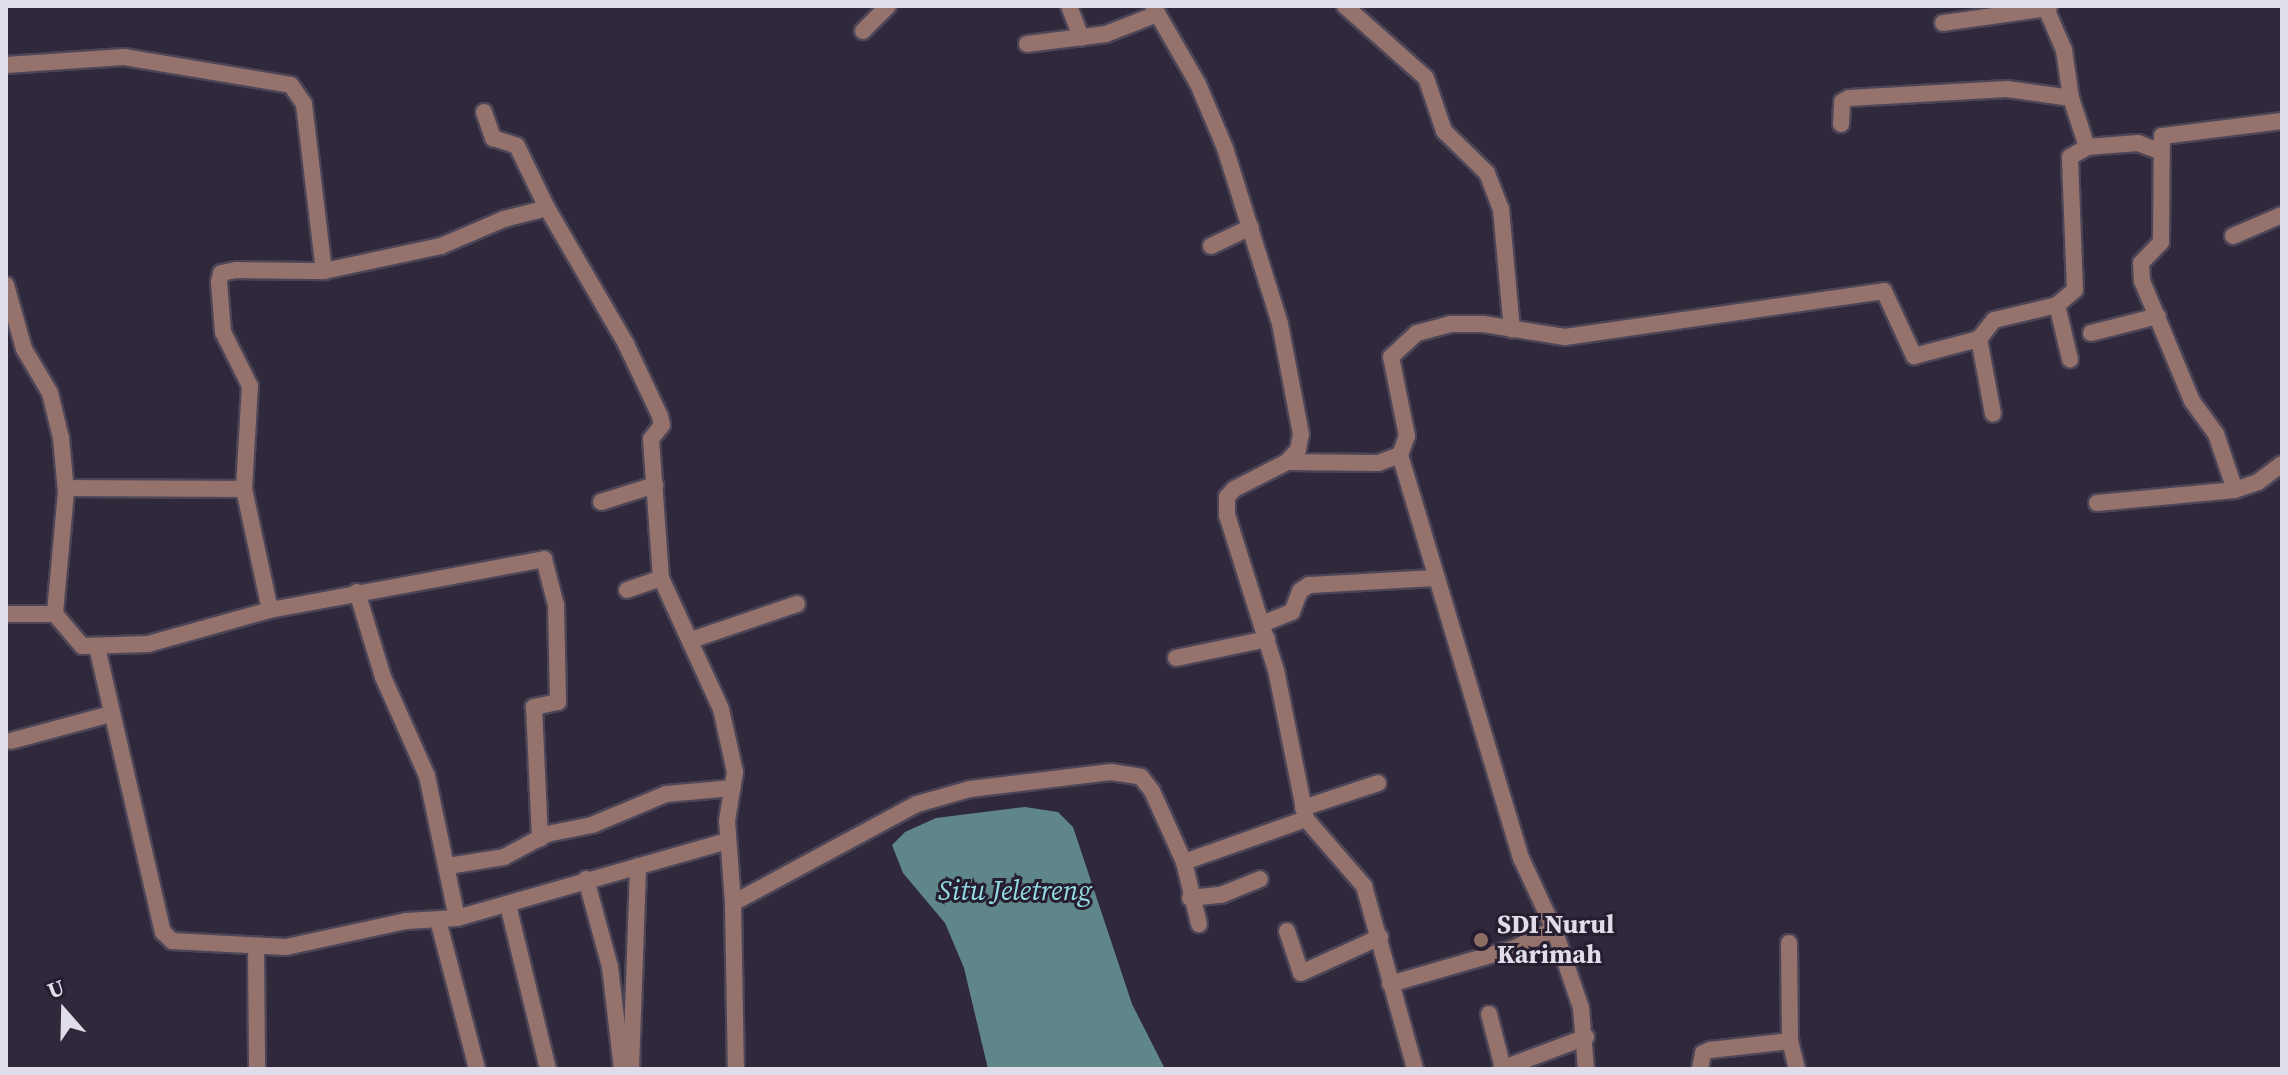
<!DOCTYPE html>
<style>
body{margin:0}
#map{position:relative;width:2288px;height:1075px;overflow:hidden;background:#30283b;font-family:"Source Serif 4",serif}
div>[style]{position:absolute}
.water>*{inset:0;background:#5f8689}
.roads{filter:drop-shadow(2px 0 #4c4557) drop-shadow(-2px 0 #4c4557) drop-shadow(0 2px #4c4557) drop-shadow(0 -2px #4c4557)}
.minor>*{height:16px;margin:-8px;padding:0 8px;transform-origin:8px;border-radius:8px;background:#95726c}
.dots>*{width:22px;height:22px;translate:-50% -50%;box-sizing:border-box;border:4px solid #261e30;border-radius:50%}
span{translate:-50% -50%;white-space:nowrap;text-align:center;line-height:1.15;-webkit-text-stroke:6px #261e30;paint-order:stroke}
.poi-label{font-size:26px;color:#e1dce9;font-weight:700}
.left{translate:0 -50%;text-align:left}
.water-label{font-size:28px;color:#92dbe1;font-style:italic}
.frame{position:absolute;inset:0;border:8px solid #e1dce9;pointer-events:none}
.north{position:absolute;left:24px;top:971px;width:80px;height:80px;-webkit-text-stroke:6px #261e30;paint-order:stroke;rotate:340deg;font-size:22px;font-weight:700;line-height:32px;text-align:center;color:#e1dce9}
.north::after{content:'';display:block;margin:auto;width:28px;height:36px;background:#e1dce9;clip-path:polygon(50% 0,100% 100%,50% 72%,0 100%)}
</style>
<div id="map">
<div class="water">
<div style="clip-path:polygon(1025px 807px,1058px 812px,1073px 827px,1132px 1004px,1165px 1069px,988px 1069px,964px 968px,945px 923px,903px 873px,892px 845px,905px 832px,936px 818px)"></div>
</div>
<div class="roads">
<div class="minor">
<div style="left:1069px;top:6px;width:34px;rotate:69deg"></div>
<div style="left:1153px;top:6px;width:90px;rotate:60deg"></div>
<div style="left:1198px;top:84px;width:69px;rotate:67.1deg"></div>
<div style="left:1225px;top:148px;width:184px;rotate:72.6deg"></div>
<div style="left:1280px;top:324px;width:112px;rotate:79.2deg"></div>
<div style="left:1301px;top:434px;width:16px;rotate:101deg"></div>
<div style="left:1298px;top:450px;width:16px;rotate:133deg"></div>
<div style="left:1287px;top:462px;width:59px;rotate:153deg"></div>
<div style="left:1234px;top:489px;width:11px;rotate:131deg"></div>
<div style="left:1227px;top:497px;width:18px;rotate:90deg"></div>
<div style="left:1227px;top:515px;width:163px;rotate:72.5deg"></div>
<div style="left:1276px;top:670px;width:152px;rotate:78.6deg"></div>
<div style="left:1306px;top:819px;width:89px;rotate:49.1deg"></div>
<div style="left:1364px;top:886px;width:190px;rotate:74.4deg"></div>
<div style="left:1345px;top:6px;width:108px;rotate:41.6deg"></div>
<div style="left:1426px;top:78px;width:56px;rotate:71.2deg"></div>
<div style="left:1444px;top:131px;width:60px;rotate:44.3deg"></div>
<div style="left:1487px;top:173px;width:39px;rotate:69deg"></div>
<div style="left:1501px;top:209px;width:121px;rotate:84.8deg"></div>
<div style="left:1943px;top:23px;width:107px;rotate:-8.1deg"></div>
<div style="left:863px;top:31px;width:35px;rotate:-45deg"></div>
<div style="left:1027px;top:44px;width:80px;rotate:-7.2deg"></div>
<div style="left:1106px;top:34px;width:55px;rotate:-21.4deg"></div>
<div style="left:6px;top:65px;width:118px;rotate:-3.9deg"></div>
<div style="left:124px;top:57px;width:169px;rotate:9.5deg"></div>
<div style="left:291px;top:85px;width:23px;rotate:56deg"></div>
<div style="left:304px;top:104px;width:168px;rotate:83.2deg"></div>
<div style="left:324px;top:271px;width:120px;rotate:-12.1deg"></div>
<div style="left:441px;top:246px;width:69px;rotate:-23.2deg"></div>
<div style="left:504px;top:219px;width:44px;rotate:-14.3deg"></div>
<div style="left:547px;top:208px;width:157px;rotate:59.8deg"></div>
<div style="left:626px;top:344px;width:80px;rotate:64.7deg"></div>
<div style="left:660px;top:416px;width:9px;rotate:77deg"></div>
<div style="left:662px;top:425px;width:18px;rotate:128deg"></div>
<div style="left:651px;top:439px;width:139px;rotate:85.9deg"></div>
<div style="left:2071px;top:98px;width:52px;rotate:71.9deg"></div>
<div style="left:484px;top:112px;width:28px;rotate:71deg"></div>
<div style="left:493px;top:138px;width:25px;rotate:18deg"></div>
<div style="left:517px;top:146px;width:69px;rotate:64.2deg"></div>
<div style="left:1841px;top:124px;width:22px;rotate:-87deg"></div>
<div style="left:1842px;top:102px;width:8px;rotate:-30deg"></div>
<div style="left:1849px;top:98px;width:158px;rotate:-3.3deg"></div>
<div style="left:2007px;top:89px;width:65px;rotate:8deg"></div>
<div style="left:2071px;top:98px;width:49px;rotate:-98.3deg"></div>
<div style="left:2064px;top:50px;width:48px;rotate:-113.4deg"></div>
<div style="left:2233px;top:236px;width:53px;rotate:-23.2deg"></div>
<div style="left:1211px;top:246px;width:44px;rotate:-25.4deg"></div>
<div style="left:6px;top:285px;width:66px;rotate:74.3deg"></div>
<div style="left:24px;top:349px;width:51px;rotate:59.4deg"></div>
<div style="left:50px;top:393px;width:46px;rotate:76.3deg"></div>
<div style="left:61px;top:438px;width:54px;rotate:84.7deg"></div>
<div style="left:66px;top:492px;width:122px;rotate:95.2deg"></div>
<div style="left:2057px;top:305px;width:56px;rotate:76.5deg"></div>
<div style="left:2091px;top:333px;width:69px;rotate:-14.2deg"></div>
<div style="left:1979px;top:339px;width:24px;rotate:-52deg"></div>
<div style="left:1994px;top:320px;width:65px;rotate:-13.4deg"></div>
<div style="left:2057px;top:305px;width:23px;rotate:-40deg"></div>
<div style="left:2075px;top:290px;width:133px;rotate:-92.2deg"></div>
<div style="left:2070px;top:157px;width:20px;rotate:-30deg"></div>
<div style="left:2087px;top:147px;width:51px;rotate:-4.5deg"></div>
<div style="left:2138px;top:143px;width:22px;rotate:21deg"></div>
<div style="left:1400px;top:455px;width:421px;rotate:73.3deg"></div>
<div style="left:1521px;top:858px;width:78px;rotate:65.1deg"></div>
<div style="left:1554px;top:929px;width:83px;rotate:71.1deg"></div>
<div style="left:1581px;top:1008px;width:61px;rotate:85.3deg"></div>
<div style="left:1287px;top:462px;width:91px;rotate:0.6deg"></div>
<div style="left:1378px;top:463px;width:23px;rotate:-20deg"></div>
<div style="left:1400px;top:455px;width:20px;rotate:-70deg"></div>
<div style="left:1407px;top:436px;width:81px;rotate:-101.4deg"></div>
<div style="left:1391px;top:357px;width:35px;rotate:-43deg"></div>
<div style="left:1417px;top:333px;width:34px;rotate:-15deg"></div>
<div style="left:1450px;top:324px;width:33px"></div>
<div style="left:1483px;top:324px;width:83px;rotate:9deg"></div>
<div style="left:1565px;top:337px;width:322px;rotate:-8.2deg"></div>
<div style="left:1884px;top:291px;width:72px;rotate:65.2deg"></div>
<div style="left:1914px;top:356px;width:67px;rotate:-14.7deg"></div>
<div style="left:1979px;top:339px;width:76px;rotate:79.4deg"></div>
<div style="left:66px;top:488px;width:178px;rotate:0.3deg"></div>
<div style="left:2235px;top:490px;width:24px;rotate:-19deg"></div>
<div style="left:2258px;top:482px;width:30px;rotate:-37deg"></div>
<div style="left:601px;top:502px;width:57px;rotate:-17.5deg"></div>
<div style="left:2097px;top:503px;width:139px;rotate:-5.4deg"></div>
<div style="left:2235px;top:490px;width:59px;rotate:-108.7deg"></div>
<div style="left:2216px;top:434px;width:41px;rotate:-126deg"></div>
<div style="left:2192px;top:401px;width:130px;rotate:-112.6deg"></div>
<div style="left:2142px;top:281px;width:18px;rotate:-93deg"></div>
<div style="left:2141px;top:263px;width:29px;rotate:-46deg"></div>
<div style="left:2161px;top:242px;width:106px;rotate:-89.5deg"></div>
<div style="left:2162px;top:136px;width:121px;rotate:-7.1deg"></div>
<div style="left:627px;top:590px;width:36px;rotate:-19deg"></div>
<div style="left:661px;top:578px;width:144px;rotate:65.4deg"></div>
<div style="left:721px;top:709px;width:65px;rotate:77.5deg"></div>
<div style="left:735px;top:772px;width:50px;rotate:99.3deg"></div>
<div style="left:727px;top:821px;width:82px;rotate:85.8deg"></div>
<div style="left:733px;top:903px;width:209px;rotate:-28.3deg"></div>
<div style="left:917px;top:804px;width:55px;rotate:-15.8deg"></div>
<div style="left:970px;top:789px;width:142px;rotate:-6.9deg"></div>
<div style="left:1111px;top:772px;width:30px;rotate:9deg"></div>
<div style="left:1141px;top:777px;width:18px;rotate:52deg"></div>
<div style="left:1152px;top:791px;width:78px;rotate:65.7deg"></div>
<div style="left:1184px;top:862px;width:64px;rotate:76.4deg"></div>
<div style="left:357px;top:592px;width:89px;rotate:73deg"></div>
<div style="left:383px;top:677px;width:108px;rotate:66deg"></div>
<div style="left:427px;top:776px;width:145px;rotate:78.1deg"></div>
<div style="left:270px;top:610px;width:124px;rotate:-102.1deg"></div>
<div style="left:244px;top:489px;width:103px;rotate:-86.7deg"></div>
<div style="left:250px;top:386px;width:60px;rotate:-116.6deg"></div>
<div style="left:223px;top:332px;width:50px;rotate:-94.6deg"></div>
<div style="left:219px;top:282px;width:9px;rotate:-77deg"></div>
<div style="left:221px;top:273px;width:16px;rotate:-11deg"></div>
<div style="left:237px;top:270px;width:87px;rotate:0.7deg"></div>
<div style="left:6px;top:614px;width:49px"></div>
<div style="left:55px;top:614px;width:42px;rotate:49.8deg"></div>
<div style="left:82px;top:646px;width:66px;rotate:-1.7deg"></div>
<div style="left:148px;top:644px;width:127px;rotate:-15.6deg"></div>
<div style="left:270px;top:610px;width:279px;rotate:-10.5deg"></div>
<div style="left:544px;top:559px;width:48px;rotate:75.4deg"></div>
<div style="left:556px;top:605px;width:97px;rotate:88.8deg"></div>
<div style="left:558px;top:702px;width:25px;rotate:168deg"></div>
<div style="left:534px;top:707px;width:132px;rotate:87.4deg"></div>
<div style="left:1262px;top:624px;width:32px;rotate:-22deg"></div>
<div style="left:1292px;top:612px;width:22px;rotate:-69deg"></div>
<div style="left:1300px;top:591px;width:11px;rotate:-34deg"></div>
<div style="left:1309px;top:585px;width:127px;rotate:-3.2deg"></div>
<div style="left:691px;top:640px;width:112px;rotate:-18.8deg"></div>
<div style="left:97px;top:647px;width:293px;rotate:77deg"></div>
<div style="left:163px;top:932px;width:13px;rotate:45deg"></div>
<div style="left:172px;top:941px;width:114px;rotate:3deg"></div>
<div style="left:286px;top:947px;width:123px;rotate:-12.2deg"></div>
<div style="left:406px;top:921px;width:51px;rotate:-3.4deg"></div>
<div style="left:457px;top:918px;width:282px;rotate:-15.9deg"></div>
<div style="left:1176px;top:658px;width:93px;rotate:-11.8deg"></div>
<div style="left:11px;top:741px;width:104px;rotate:-15.1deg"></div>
<div style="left:1303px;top:808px;width:79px;rotate:-18.4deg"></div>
<div style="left:1184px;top:862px;width:129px;rotate:-19.4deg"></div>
<div style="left:448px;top:866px;width:57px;rotate:-9.1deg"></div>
<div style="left:504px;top:857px;width:49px;rotate:-28.1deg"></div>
<div style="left:547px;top:834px;width:46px;rotate:-11.3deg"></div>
<div style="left:592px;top:825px;width:80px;rotate:-22.7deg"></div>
<div style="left:666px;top:794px;width:67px;rotate:-5.1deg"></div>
<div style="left:586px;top:879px;width:91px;rotate:74.7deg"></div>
<div style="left:610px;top:967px;width:103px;rotate:83.3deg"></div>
<div style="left:1190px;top:898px;width:31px;rotate:-6deg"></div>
<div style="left:1221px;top:895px;width:42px;rotate:-22.3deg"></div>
<div style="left:733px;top:903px;width:166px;rotate:89deg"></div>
<div style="left:508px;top:905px;width:169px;rotate:76.3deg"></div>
<div style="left:438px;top:920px;width:154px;rotate:75.3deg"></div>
<div style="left:1287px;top:931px;width:44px;rotate:71.6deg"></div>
<div style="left:1301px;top:973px;width:87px;rotate:-24.5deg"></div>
<div style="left:1789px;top:943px;width:98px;rotate:89.4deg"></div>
<div style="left:1790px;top:1041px;width:29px;rotate:76deg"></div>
<div style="left:256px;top:947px;width:122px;rotate:89.5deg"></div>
<div style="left:1390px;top:984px;width:130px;rotate:-16.1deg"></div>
<div style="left:1515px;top:948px;width:43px;rotate:-26deg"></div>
<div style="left:1489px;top:1014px;width:56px;rotate:75.5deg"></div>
<div style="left:631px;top:1069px;width:203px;rotate:-88deg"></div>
<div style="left:1501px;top:1069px;width:91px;rotate:-20.6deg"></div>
<div style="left:1700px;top:1069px;width:16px;rotate:-79deg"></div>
<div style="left:1703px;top:1053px;width:8px;rotate:-23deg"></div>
<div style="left:1710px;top:1050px;width:81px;rotate:-6.4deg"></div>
</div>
</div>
<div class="dots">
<div style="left:1481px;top:940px;background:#8d6e63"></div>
</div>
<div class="poi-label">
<span class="left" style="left:1497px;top:940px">SDI Nurul<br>Karimah</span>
</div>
<div class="water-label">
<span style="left:1015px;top:890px">Situ Jeletreng</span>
</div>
<div class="frame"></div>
<div class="north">U</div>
</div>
